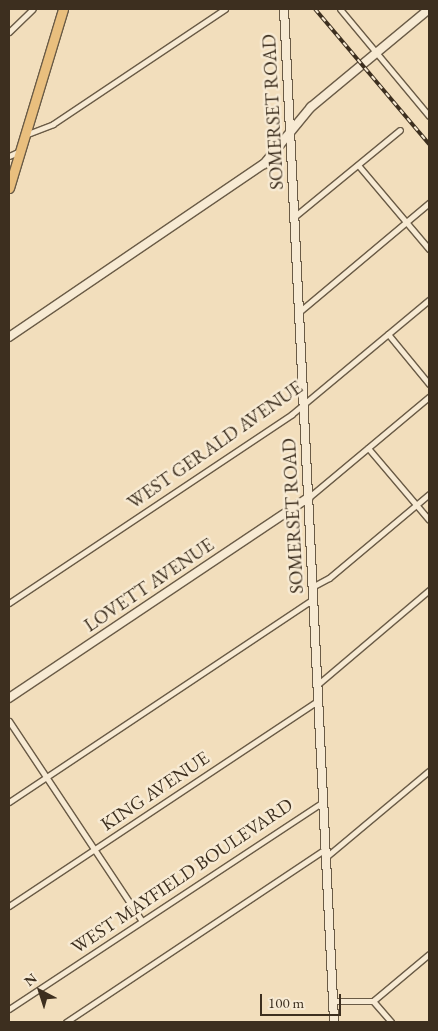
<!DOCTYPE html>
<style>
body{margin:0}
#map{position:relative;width:438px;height:1031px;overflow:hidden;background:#f2debc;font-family:"EB Garamond",serif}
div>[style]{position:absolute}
.roads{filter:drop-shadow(1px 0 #6a5b46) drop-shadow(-1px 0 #6a5b46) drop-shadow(0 1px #6a5b46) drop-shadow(0 -1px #6a5b46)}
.street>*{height:5px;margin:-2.5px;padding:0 2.5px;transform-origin:2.5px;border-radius:2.5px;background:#f7ead3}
.secondary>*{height:8px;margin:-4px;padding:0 4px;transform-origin:4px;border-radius:4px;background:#f7ead3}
.primary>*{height:9px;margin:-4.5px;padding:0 4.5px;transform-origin:4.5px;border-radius:4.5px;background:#e9bf7e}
.rail>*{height:4px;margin-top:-2px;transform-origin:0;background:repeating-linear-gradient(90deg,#f7ead3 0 5.5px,#3d2f1f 0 11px);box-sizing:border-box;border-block:1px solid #3d2f1f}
span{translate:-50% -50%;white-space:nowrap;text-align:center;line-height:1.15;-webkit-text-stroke:5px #f7ead3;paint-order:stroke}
.street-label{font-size:19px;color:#3d2f1f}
.frame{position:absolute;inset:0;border:10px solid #3d2f1f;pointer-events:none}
.north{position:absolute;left:15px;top:966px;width:50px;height:50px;-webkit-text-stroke:4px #f7ead3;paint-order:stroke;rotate:320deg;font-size:14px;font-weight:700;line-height:20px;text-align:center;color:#3d2f1f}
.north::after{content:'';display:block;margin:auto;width:18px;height:22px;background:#3d2f1f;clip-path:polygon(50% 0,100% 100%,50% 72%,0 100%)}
.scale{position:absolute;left:260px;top:994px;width:81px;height:22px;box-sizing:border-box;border:2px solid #3d2f1f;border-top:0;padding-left:6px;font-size:15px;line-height:18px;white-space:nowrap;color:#3d2f1f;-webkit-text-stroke:4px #f7ead3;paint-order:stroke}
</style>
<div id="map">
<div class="roads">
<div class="street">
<div style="left:340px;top:9px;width:139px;rotate:50.2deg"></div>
<div style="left:9px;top:32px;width:33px;rotate:-44deg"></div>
<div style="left:25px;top:135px;width:30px;rotate:-21deg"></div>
<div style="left:53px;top:124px;width:207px;rotate:-33.8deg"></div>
<div style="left:9px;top:156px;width:12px;rotate:-24deg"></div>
<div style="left:358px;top:165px;width:110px;rotate:49.8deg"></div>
<div style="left:294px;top:217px;width:137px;rotate:-39.4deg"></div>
<div style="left:299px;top:312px;width:170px;rotate:-40deg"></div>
<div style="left:388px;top:334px;width:65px;rotate:50.6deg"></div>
<div style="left:368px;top:448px;width:94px;rotate:49.7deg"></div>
<div style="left:308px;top:498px;width:158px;rotate:-39.9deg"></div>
<div style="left:312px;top:587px;width:19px;rotate:-28deg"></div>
<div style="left:329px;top:578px;width:131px;rotate:-40deg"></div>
<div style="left:9px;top:603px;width:340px;rotate:-33.7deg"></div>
<div style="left:292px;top:414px;width:178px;rotate:-39.8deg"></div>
<div style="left:317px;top:685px;width:147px;rotate:-40.3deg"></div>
<div style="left:9px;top:721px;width:240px;rotate:56.4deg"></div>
<div style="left:9px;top:802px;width:366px;rotate:-33.7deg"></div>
<div style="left:326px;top:857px;width:134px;rotate:-39.9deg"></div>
<div style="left:9px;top:906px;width:371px;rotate:-33.6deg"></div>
<div style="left:333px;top:1001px;width:40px"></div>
<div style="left:373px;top:1001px;width:73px;rotate:-40deg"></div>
<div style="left:373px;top:1001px;width:28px;rotate:49deg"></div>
<div style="left:9px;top:1009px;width:376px;rotate:-33.4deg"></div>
<div style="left:66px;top:1022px;width:311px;rotate:-33.7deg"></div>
</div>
<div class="secondary">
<div style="left:284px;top:9px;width:1014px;rotate:87.17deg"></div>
<div style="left:9px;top:337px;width:308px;rotate:-34.2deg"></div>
<div style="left:264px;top:164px;width:74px;rotate:-50.5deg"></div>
<div style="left:311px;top:107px;width:153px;rotate:-39.7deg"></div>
<div style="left:9px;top:698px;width:360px;rotate:-33.8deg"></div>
</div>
<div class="primary">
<div style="left:9px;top:188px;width:187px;rotate:-73.2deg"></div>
</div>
</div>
<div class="rail">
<div style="left:315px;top:9px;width:177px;rotate:49.8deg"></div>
</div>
<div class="street-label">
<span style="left:273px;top:112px;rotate:-93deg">SOMERSET ROAD</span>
<span style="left:215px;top:445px;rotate:-35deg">WEST GERALD AVENUE</span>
<span style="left:293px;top:516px;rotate:-93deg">SOMERSET ROAD</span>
<span style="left:149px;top:585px;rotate:-34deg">LOVETT AVENUE</span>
<span style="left:155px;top:791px;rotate:-34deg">KING AVENUE</span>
<span style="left:182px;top:876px;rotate:-34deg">WEST MAYFIELD BOULEVARD</span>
</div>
<div class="frame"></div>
<div class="north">N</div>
<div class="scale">100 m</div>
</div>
